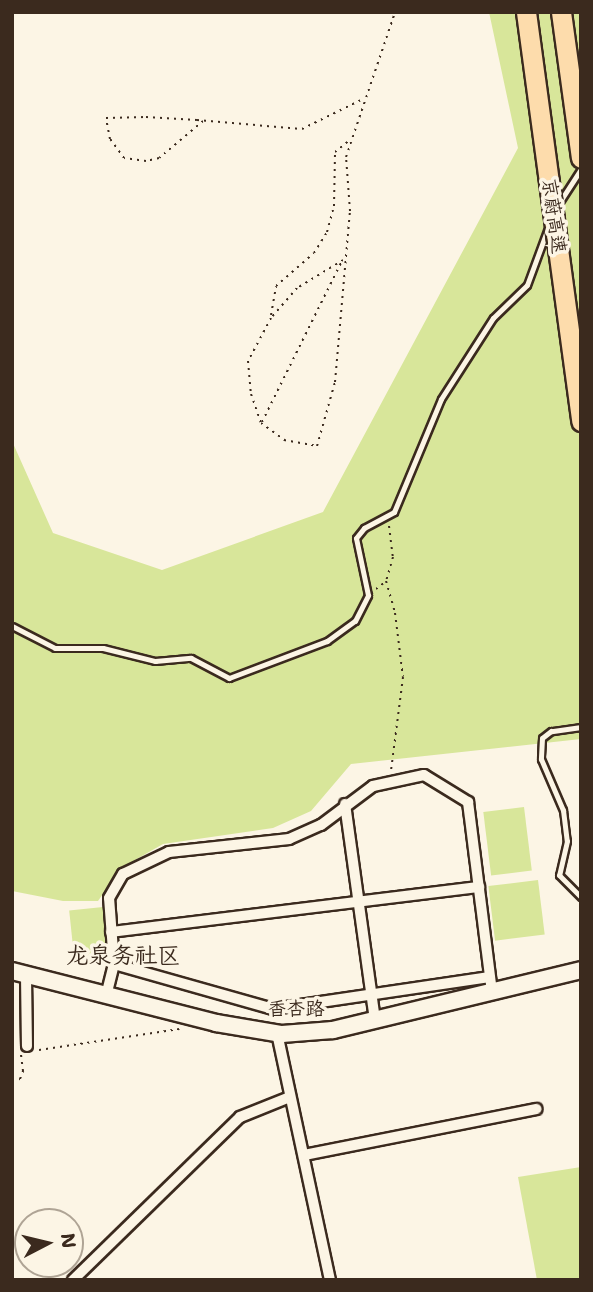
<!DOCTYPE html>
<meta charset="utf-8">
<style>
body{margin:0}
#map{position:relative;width:593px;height:1292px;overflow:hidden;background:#fcf5e5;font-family:"Shantell Sans","LXGW WenKai TC",sans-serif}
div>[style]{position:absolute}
.green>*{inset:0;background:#d8e69a;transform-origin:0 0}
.path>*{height:2px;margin-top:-1px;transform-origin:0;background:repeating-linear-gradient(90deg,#3b2a1e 0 2px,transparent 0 7px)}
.roads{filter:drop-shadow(2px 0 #3b2a1e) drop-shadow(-2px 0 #3b2a1e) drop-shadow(0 2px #3b2a1e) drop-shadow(0 -2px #3b2a1e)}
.lane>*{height:5px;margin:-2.5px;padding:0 2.5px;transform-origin:2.5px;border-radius:2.5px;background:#fcf5e5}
.street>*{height:10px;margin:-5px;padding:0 5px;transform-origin:5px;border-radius:5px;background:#fcf5e5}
.secondary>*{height:16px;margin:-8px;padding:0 8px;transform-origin:8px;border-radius:8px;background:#fcf5e5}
.highway>*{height:19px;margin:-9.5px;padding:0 9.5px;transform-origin:9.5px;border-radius:9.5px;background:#fddcac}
.bridges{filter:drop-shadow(2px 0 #3b2a1e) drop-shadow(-2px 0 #3b2a1e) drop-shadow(0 2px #3b2a1e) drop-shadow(0 -2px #3b2a1e)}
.highway-bridge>*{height:19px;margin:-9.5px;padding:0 9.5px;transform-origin:9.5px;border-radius:9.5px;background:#fddcac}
span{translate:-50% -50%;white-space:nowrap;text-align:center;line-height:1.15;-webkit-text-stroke:7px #fcf5e5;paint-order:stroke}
.street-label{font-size:19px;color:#3b2a1e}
.quarter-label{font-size:23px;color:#3b2a1e}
.frame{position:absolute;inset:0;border:14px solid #3b2a1e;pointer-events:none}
.north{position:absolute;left:14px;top:1208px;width:70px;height:70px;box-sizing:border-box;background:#fcf5e5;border:2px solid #afa495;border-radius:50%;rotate:83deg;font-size:19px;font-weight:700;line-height:28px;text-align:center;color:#3b2a1e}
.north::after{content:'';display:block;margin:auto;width:24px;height:32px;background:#3b2a1e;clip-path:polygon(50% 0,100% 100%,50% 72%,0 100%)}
</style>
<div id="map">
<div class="green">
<div style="clip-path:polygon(489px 12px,581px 12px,581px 739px,351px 764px,311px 811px,273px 828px,163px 844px,121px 868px,98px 901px,63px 901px,12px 891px,12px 441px,53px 533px,162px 570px,323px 512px,518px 148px)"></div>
<div style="left:524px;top:807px;width:64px;height:41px;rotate:83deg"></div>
<div style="left:538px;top:880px;width:55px;height:50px;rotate:83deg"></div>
<div style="left:103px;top:907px;width:51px;height:34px;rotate:84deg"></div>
<div style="clip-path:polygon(581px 1167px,581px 1280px,537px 1280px,518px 1177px)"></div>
</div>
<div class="path">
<div style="left:203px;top:121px;width:57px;rotate:139.9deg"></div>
<div style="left:159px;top:158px;width:13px;rotate:167deg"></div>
<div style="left:146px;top:161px;width:22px;rotate:-172deg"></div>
<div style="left:124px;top:158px;width:24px;rotate:-126deg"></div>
<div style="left:110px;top:139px;width:21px;rotate:-101deg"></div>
<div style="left:106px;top:118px;width:40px;rotate:-1.4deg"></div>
<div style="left:146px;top:117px;width:51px;rotate:3.4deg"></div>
<div style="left:197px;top:120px;width:105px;rotate:4.9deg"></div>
<div style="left:302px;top:129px;width:66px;rotate:-26.2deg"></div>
<div style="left:343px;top:260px;width:54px;rotate:148.7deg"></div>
<div style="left:297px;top:288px;width:40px;rotate:131deg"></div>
<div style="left:271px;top:318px;width:49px;rotate:118.1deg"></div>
<div style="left:248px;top:361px;width:33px;rotate:85deg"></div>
<div style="left:251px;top:394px;width:31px;rotate:71deg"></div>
<div style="left:261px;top:423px;width:29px;rotate:36deg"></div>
<div style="left:284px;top:440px;width:34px;rotate:10deg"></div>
<div style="left:317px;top:446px;width:66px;rotate:-74.3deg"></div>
<div style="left:335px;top:382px;width:172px;rotate:-85deg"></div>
<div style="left:350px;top:211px;width:54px;rotate:-94.2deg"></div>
<div style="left:346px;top:157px;width:153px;rotate:-71.3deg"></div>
<div style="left:271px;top:315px;width:29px;rotate:-80deg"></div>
<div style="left:276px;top:286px;width:50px;rotate:-41deg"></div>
<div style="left:314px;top:253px;width:25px;rotate:-58deg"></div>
<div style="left:327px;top:232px;width:27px;rotate:-75deg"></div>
<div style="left:334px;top:206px;width:54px;rotate:-88.9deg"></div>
<div style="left:335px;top:152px;width:19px;rotate:-39deg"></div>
<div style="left:262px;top:422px;width:180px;rotate:-63.6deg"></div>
<div style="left:389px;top:526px;width:31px;rotate:83deg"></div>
<div style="left:393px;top:557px;width:25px;rotate:106deg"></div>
<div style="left:386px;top:581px;width:33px;rotate:74deg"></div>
<div style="left:395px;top:613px;width:64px;rotate:82.9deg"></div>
<div style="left:403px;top:677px;width:95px;rotate:97.3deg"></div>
<div style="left:376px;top:589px;width:11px;rotate:-38deg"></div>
<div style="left:39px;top:1050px;width:142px;rotate:-8.5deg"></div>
<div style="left:12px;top:1081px;width:8px;rotate:-14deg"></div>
<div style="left:20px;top:1079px;width:9px;rotate:-69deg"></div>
<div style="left:23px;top:1071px;width:17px;rotate:-97deg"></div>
</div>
<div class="roads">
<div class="lane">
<div style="left:559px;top:203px;width:40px;rotate:-57.1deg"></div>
<div style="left:12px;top:626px;width:48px;rotate:27.1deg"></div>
<div style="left:55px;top:648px;width:48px"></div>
<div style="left:103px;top:648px;width:54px;rotate:14deg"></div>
<div style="left:155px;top:661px;width:36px;rotate:-5deg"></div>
<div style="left:191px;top:658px;width:43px;rotate:27.8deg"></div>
<div style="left:229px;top:678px;width:105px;rotate:-20.7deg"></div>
<div style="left:327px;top:641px;width:34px;rotate:-36deg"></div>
<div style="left:355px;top:621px;width:29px;rotate:-63deg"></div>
<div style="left:368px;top:595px;width:58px;rotate:-101.9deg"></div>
<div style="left:356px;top:538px;width:13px;rotate:-51deg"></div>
<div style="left:364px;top:528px;width:34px;rotate:-28deg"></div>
<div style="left:394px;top:512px;width:122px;rotate:-67.4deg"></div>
<div style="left:441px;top:399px;width:96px;rotate:-57.3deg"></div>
<div style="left:493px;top:318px;width:47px;rotate:-44.1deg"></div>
<div style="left:527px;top:285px;width:61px;rotate:-69.8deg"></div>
<div style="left:581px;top:727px;width:30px;rotate:172deg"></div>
<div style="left:551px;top:731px;width:11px;rotate:142deg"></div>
<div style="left:542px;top:738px;width:21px;rotate:93deg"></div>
<div style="left:541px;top:759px;width:56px;rotate:66.7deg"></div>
<div style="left:563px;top:810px;width:31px;rotate:83deg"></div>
<div style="left:567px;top:841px;width:35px;rotate:103deg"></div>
<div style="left:559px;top:875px;width:31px;rotate:45deg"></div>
</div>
<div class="street">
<div style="left:345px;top:804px;width:218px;rotate:82.1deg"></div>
<div style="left:111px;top:932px;width:371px;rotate:-7deg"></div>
<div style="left:114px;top:964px;width:165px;rotate:15.8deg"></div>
<div style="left:273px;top:1009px;width:219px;rotate:-8.4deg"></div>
<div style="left:26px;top:976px;width:70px;rotate:89.2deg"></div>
<div style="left:106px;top:996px;width:33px;rotate:-76deg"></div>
<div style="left:114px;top:964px;width:66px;rotate:-94.3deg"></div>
<div style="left:109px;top:898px;width:28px;rotate:-60deg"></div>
<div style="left:123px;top:874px;width:51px;rotate:-25.6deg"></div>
<div style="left:169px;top:852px;width:121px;rotate:-6.2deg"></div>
<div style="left:289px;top:839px;width:35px;rotate:-24deg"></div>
<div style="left:321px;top:825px;width:65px;rotate:-36.9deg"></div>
<div style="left:373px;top:786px;width:52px;rotate:-12.2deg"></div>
<div style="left:424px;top:775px;width:52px;rotate:31.5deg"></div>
<div style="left:468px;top:802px;width:191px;rotate:82.8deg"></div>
<div style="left:277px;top:1033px;width:253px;rotate:77.9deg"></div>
<div style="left:304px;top:1155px;width:237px;rotate:-11.2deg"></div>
<div style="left:73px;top:1280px;width:233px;rotate:-44.3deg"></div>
<div style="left:240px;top:1117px;width:54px;rotate:-21.8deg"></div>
</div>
<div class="secondary">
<div style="left:12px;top:971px;width:211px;rotate:14.3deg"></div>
<div style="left:216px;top:1023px;width:67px;rotate:9.5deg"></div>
<div style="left:282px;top:1034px;width:51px;rotate:-4.5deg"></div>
<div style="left:333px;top:1030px;width:255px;rotate:-13.6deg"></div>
</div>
<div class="highway">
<div style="left:561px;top:12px;width:147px;rotate:82.2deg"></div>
</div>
</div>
<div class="bridges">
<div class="highway-bridge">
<div style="left:526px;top:12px;width:413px;rotate:82.3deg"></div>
</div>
</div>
<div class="street-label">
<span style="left:554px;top:216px;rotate:82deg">京蔚高速</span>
<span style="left:296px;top:1009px">香杏路</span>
</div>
<div class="quarter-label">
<span style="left:123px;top:955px">龙泉务社区</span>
</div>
<div class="frame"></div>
<div class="north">N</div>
</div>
